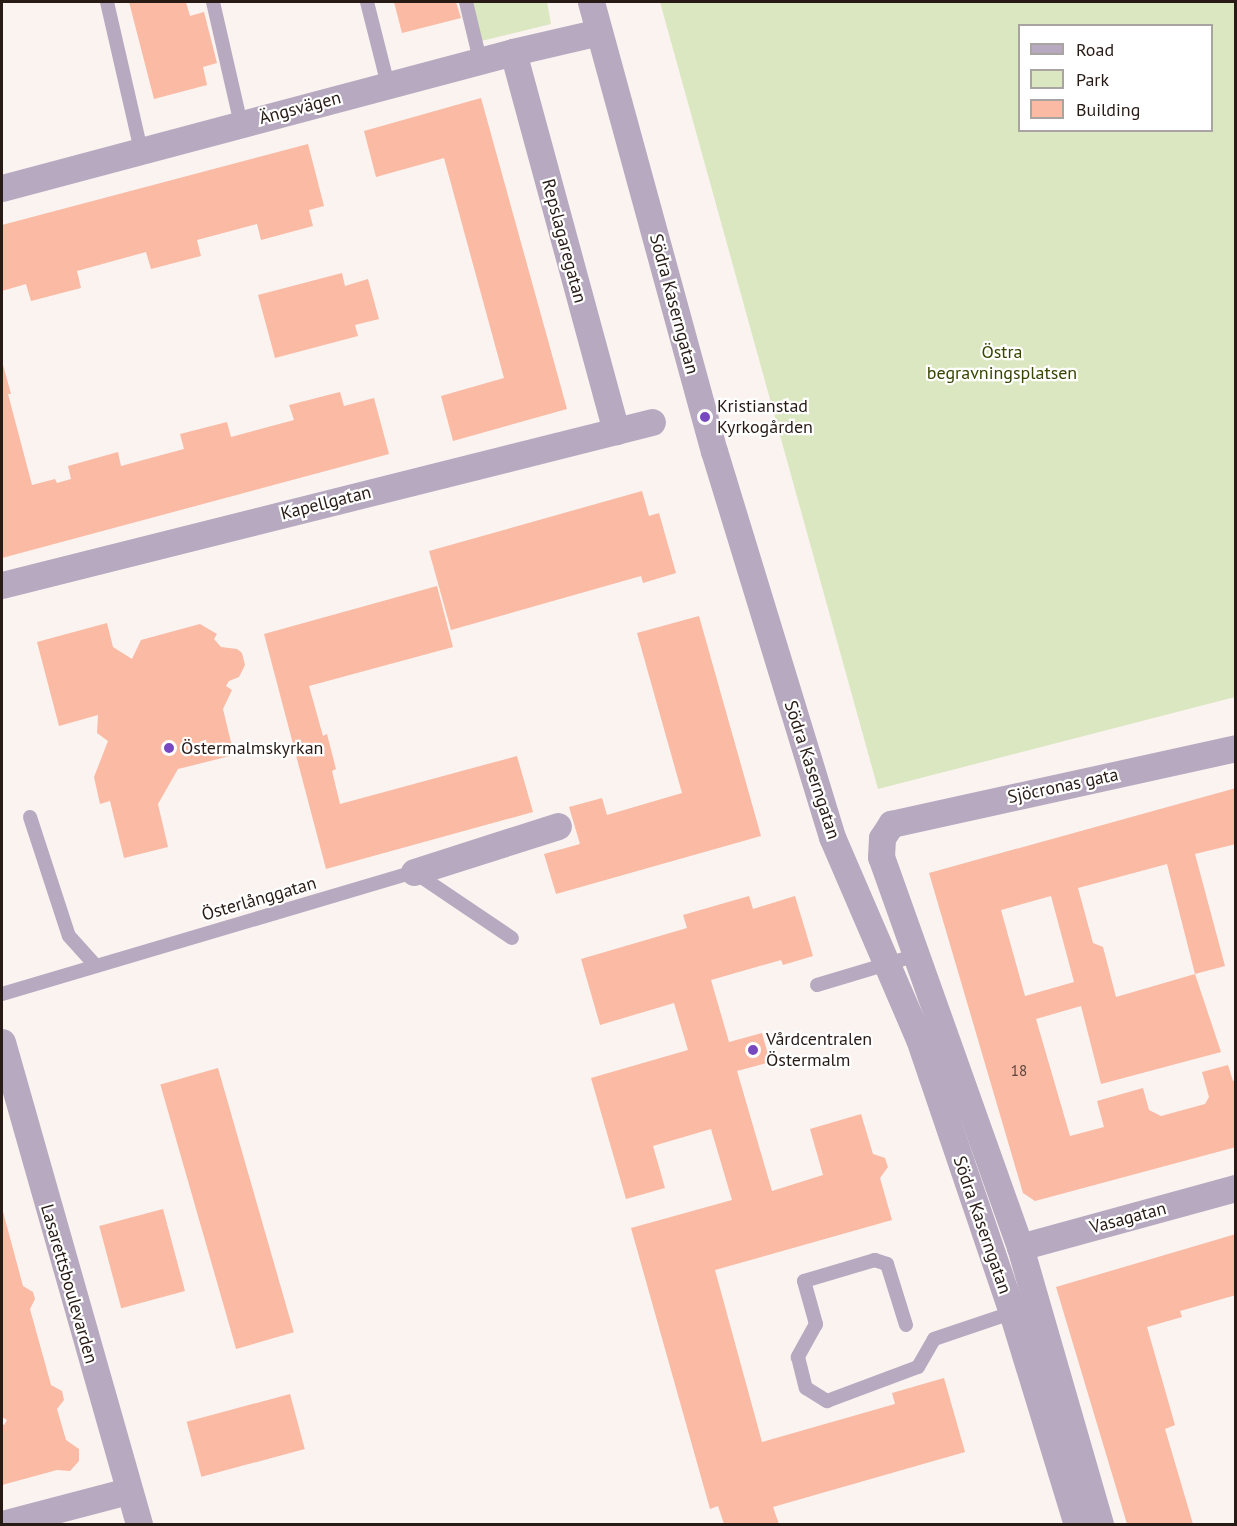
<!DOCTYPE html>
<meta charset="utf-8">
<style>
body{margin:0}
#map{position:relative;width:1237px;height:1526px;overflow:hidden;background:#faf3f0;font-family:"PT Sans",sans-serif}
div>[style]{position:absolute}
.green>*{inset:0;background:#dbe7c0}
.building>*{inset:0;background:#fabaa4;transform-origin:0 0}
.service>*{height:14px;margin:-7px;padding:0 7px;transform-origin:7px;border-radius:7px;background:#b6a9c0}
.minor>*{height:27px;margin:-13.5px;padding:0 13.5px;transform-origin:13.5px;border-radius:13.5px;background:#b6a9c0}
.dots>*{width:16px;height:16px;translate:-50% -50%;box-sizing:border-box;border:3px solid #fff;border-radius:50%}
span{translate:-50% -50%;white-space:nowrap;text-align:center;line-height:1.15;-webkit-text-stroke:4.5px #fff;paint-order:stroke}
.number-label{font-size:15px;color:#5c433a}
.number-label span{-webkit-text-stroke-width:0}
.street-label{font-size:18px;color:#281b16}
.park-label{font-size:18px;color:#384500}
.poi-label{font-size:18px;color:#281b16}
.left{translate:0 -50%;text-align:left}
.frame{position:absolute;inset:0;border:3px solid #281b16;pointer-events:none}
.legend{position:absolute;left:1018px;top:24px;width:195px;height:108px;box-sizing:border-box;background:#fff;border:2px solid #a9a4a2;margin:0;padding:8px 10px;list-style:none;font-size:18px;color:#281b16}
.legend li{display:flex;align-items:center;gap:12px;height:30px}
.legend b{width:30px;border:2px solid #a9a4a2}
</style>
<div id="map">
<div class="green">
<div style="clip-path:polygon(467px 2px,547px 2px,551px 24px,477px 42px)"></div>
<div style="clip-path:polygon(evenodd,660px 2px,1235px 2px,1235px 697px,878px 789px,660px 2px,1020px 26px,1212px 26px,1212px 130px,1020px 130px,1020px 26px)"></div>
</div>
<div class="building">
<div style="clip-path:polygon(129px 2px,186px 2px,190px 16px,204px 12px,217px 63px,203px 67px,207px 85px,154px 99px)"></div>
<div style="clip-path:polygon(394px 2px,456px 2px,461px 18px,402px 33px)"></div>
<div style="clip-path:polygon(481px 98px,567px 409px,453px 441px,441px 396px,504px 378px,444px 158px,376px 177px,364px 131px)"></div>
<div style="clip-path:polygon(308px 144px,324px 206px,309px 210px,313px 226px,261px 240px,257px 224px,197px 240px,201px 256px,151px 269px,146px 252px,77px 271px,81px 288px,31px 301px,26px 284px,2px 291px,2px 225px)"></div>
<div style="clip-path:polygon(342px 273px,345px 286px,368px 279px,379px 319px,355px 325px,358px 336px,275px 358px,258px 295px)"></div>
<div style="clip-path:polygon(2px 361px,11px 394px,8px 394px,32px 485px,55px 479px,57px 483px,71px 479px,68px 466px,118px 452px,121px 466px,184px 449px,180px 434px,227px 422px,231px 437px,294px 420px,289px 405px,340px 392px,344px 406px,374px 398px,389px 454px,2px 558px)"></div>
<div style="clip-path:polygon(642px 491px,649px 516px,659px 513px,676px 573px,643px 583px,641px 576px,451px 630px,429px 551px)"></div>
<div style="clip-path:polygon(437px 586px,453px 647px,309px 686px,323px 736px,327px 734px,336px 769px,332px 771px,340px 804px,517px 756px,533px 812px,326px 869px,264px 634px)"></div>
<div style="clip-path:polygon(699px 616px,761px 836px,556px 894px,544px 854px,580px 844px,569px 807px,602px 798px,607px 815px,682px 793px,637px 633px)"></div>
<div style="clip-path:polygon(107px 623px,113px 647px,132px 659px,141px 640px,200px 624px,217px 634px,214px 639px,221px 647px,237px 649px,242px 653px,245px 665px,239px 677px,229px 681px,226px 686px,232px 690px,223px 709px,234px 755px,178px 769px,158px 804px,168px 847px,124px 858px,110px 801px,100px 804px,94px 777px,108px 741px,97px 733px,98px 715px,59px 726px,37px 642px)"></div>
<div style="clip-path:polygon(evenodd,1236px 788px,1236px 844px,1195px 854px,1225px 966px,1195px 974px,1167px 864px,1078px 888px,1093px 943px,1103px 947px,1116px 997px,1195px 974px,1221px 1052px,1101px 1084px,1081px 1006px,1036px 1019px,1070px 1136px,1104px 1127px,1097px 1101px,1143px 1088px,1149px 1110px,1161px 1116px,1205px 1104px,1209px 1097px,1202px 1072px,1228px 1065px,1233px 1081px,1236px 1080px,1236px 1147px,1035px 1201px,1023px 1193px,929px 873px,1236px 788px,1051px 896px,1074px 982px,1025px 996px,1001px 910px,1051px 896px)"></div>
<div style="clip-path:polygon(749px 896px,753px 909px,795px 896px,813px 956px,783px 965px,781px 960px,711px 980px,729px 1042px,762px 1033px,770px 1062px,737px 1071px,772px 1191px,823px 1175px,810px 1129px,861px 1114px,873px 1154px,885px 1158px,888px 1167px,880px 1178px,892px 1220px,715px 1270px,762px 1442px,895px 1404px,892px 1393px,944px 1378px,965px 1452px,773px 1507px,779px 1524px,724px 1524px,718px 1506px,710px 1509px,631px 1228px,732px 1200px,711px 1129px,653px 1146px,665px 1188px,626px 1199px,591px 1078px,688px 1050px,674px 1003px,600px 1025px,581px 959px,687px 928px,683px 915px)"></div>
<div style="left:218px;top:1068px;width:275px;height:60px;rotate:74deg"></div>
<div style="clip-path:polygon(2px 1208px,23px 1286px,33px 1292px,35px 1299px,30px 1309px,51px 1385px,62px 1391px,64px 1400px,57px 1409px,66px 1440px,79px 1449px,79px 1461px,70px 1471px,57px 1470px,2px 1485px,2px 1424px,4px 1425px,7px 1420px,2px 1417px)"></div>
<div style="left:163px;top:1209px;width:85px;height:66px;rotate:75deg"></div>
<div style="clip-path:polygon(1236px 1234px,1236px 1295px,1180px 1311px,1182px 1317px,1147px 1327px,1175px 1425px,1165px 1429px,1193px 1524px,1127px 1524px,1056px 1287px)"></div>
<div style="left:290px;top:1394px;width:57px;height:107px;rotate:75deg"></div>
</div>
<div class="service">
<div style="left:107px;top:2px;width:153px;rotate:77.1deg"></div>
<div style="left:213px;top:2px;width:125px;rotate:77.1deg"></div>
<div style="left:367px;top:2px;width:86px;rotate:75.8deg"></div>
<div style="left:466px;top:2px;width:60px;rotate:76.4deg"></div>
<div style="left:30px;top:817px;width:125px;rotate:71.9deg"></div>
<div style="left:69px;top:936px;width:40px;rotate:48deg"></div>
<div style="left:817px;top:985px;width:104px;rotate:-16.7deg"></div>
<div style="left:2px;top:994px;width:430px;rotate:-16.5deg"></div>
<div style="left:414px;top:872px;width:118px;rotate:34deg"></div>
<div style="left:906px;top:1325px;width:64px;rotate:-107.3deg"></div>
<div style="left:887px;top:1264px;width:13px;rotate:-162deg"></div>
<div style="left:875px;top:1260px;width:74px;rotate:163.5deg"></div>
<div style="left:804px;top:1281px;width:45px;rotate:74.4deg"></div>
<div style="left:816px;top:1324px;width:38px;rotate:119deg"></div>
<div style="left:798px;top:1357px;width:32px;rotate:76deg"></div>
<div style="left:806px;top:1388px;width:25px;rotate:32deg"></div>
<div style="left:827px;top:1401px;width:97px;rotate:-20.5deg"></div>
<div style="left:918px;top:1367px;width:32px;rotate:-60deg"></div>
<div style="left:934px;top:1339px;width:88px;rotate:-18.6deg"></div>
</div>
<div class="minor">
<div style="left:591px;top:2px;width:466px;rotate:74.7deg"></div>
<div style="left:714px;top:451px;width:404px;rotate:73deg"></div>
<div style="left:832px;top:837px;width:220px;rotate:66.7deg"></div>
<div style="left:919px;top:1039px;width:288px;rotate:71.2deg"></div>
<div style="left:1012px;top:1312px;width:222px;rotate:73deg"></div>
<div style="left:513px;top:52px;width:393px;rotate:74.8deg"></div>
<div style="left:2px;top:188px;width:529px;rotate:-14.9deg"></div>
<div style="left:513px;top:52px;width:88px;rotate:-13.1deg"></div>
<div style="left:2px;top:585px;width:670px;rotate:-14.08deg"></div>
<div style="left:414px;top:872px;width:151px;rotate:-17.7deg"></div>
<div style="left:2px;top:1042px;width:501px;rotate:74.13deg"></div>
<div style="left:1020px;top:1247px;width:224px;rotate:-15.3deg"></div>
<div style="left:2px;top:1524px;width:130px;rotate:-14.7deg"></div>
<div style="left:1100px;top:1524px;width:288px;rotate:-106.1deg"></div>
<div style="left:1020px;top:1247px;width:414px;rotate:-109.6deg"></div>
<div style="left:881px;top:857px;width:19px;rotate:-87deg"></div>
<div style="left:882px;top:838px;width:17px;rotate:-57deg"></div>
<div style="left:891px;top:824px;width:353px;rotate:-12.4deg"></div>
</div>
<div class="dots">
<div style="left:705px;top:417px;background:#7848c0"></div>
<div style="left:169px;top:748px;background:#7848c0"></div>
<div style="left:753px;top:1050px;background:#7848c0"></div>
</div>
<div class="number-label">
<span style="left:1019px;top:1071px">18</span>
</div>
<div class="street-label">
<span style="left:300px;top:108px;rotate:-15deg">Ängsvägen</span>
<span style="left:564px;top:241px;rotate:75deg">Repslagaregatan</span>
<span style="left:674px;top:304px;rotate:75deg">Södra Kaserngatan</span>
<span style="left:326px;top:503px;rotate:-14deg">Kapellgatan</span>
<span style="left:812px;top:770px;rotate:72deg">Södra Kaserngatan</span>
<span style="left:1063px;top:786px;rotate:-12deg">Sjöcronas gata</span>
<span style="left:259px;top:899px;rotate:-16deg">Österlånggatan</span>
<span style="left:1128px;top:1218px;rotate:-15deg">Vasagatan</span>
<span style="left:982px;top:1225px;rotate:71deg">Södra Kaserngatan</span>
<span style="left:69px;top:1284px;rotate:74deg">Lasarettsboulevarden</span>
</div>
<div class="park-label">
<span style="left:1002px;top:363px">Östra<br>begravningsplatsen</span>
</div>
<div class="poi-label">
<span class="left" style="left:717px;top:417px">Kristianstad<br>Kyrkogården</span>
<span class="left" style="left:181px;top:748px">Östermalmskyrkan</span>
<span class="left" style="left:766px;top:1050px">Vårdcentralen<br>Östermalm</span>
</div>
<div class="frame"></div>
<ul class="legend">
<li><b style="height:8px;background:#b6a9c0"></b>Road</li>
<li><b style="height:16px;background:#dbe7c0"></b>Park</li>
<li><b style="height:16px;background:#fabaa4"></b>Building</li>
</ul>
</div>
